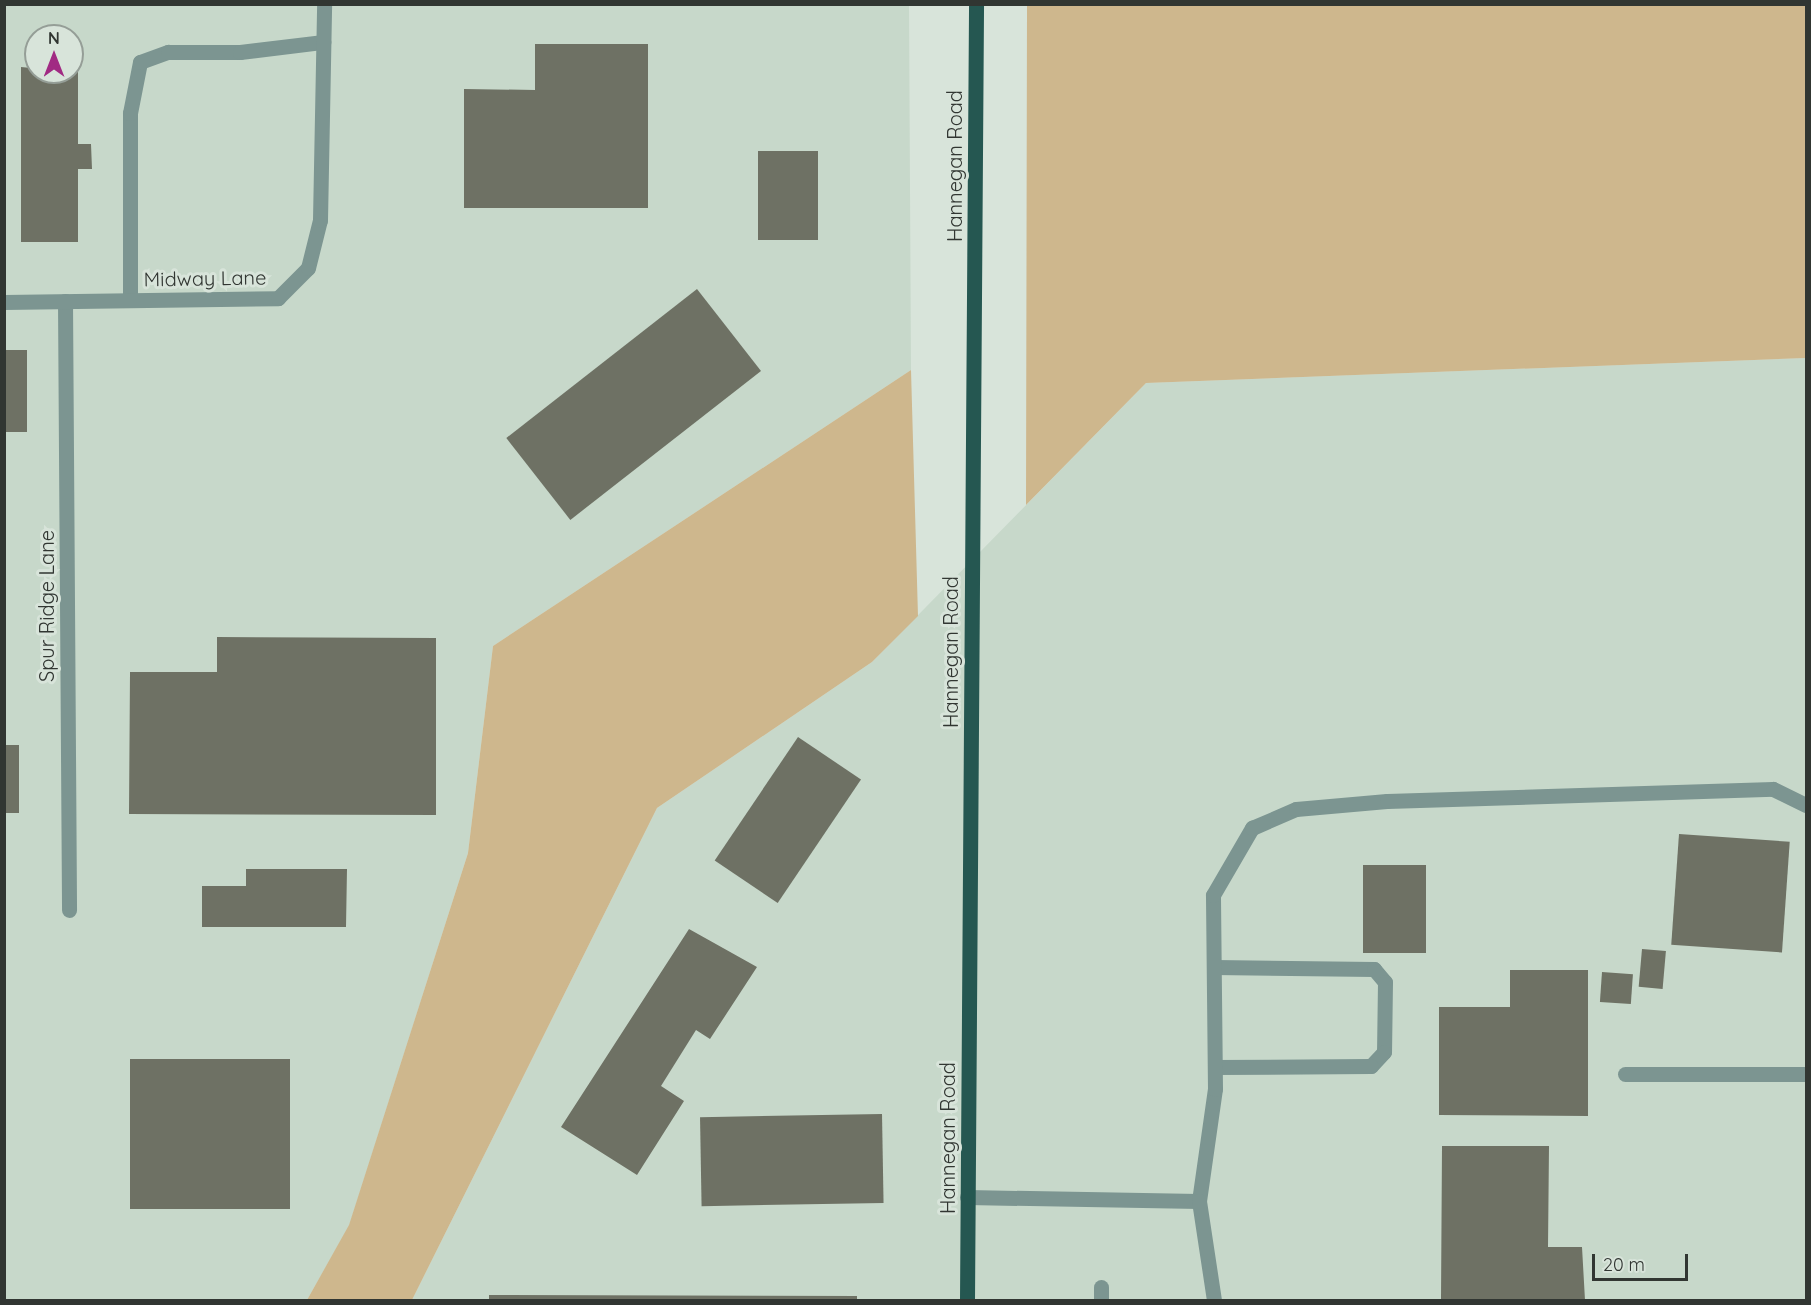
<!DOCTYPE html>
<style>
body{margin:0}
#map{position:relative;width:1811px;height:1305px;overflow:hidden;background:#d8e4da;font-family:Quicksand,sans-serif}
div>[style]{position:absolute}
.built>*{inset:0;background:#c7d8ca}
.green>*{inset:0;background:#ceb78d}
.building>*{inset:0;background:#6e7164;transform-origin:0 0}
.minor>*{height:15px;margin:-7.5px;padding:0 7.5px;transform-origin:7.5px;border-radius:7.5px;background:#7c9591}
.major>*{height:15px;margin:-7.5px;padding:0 7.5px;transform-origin:7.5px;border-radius:7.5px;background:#255751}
span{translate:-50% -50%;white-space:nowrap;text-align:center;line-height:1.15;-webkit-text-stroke:6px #d8e4da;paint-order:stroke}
.street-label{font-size:20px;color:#313632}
.frame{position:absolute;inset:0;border:6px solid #313632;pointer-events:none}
.north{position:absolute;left:24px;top:24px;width:60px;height:60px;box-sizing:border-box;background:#d8e4da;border:2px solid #959e97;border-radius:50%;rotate:0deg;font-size:16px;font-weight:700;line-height:24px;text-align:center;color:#313632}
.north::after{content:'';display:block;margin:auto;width:21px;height:27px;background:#a12a83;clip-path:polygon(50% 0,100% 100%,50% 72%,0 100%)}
.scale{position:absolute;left:1592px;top:1254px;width:96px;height:27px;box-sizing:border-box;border:3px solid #313632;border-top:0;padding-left:8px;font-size:18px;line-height:21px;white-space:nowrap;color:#313632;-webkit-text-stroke:4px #d8e4da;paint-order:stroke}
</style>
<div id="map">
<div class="built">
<div style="clip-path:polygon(evenodd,5px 5px,909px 5px,911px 370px,493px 646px,468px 853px,349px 1226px,307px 1300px,5px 1300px,5px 5px,36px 36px,72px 36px,72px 72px,36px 72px,36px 36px)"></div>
<div style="clip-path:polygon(1806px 358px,1806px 1300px,412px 1300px,657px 808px,872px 662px,1146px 383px)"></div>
</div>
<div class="green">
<div style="clip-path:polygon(1027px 5px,1806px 5px,1806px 358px,1146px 383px,1026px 505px)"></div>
<div style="clip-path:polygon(911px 370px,918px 616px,872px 662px,657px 808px,412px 1300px,307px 1300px,349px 1225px,468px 853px,493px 646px)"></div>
</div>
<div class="building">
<div style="clip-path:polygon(535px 44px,648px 44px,648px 208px,464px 208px,464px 89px,535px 90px)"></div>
<div style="clip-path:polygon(72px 66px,78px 66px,78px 144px,91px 144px,92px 169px,78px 169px,78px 242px,21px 242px,21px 67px,72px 72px)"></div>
<div style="left:758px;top:151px;width:60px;height:89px"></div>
<div style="left:697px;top:289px;width:104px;height:242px;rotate:52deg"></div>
<div style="left:4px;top:350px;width:23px;height:82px"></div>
<div style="clip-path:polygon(217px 637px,436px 638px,436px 815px,129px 814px,130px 672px,217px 672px)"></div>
<div style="left:798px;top:737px;width:76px;height:149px;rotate:34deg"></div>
<div style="left:4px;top:745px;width:15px;height:68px"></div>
<div style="left:1679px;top:834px;width:111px;height:111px;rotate:4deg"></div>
<div style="left:1363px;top:865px;width:63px;height:88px"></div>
<div style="clip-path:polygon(246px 869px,347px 869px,346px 927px,202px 927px,202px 886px,246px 886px)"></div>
<div style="clip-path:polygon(689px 929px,757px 967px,710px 1039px,696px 1030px,661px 1086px,684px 1101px,637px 1175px,561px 1127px)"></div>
<div style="left:1642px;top:949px;width:24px;height:38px;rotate:5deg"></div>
<div style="clip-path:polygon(1510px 970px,1588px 970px,1588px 1116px,1439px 1115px,1439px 1007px,1510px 1007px)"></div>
<div style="left:1602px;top:972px;width:31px;height:30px;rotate:4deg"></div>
<div style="left:130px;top:1059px;width:160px;height:150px"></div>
<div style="left:882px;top:1114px;width:89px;height:182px;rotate:89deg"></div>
<div style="clip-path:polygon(1442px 1146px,1549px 1146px,1548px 1247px,1582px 1247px,1585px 1300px,1441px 1300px)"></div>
<div style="clip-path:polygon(489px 1295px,857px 1296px,857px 1300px,489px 1300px)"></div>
</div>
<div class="minor">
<div style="left:130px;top:300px;width:187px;rotate:-90deg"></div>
<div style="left:130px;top:113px;width:52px;rotate:-78.9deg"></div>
<div style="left:140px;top:62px;width:30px;rotate:-20deg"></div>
<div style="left:168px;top:52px;width:72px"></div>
<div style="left:240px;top:52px;width:84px;rotate:-6.9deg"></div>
<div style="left:65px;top:301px;width:609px;rotate:89.62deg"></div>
<div style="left:4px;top:302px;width:274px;rotate:-0.8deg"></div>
<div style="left:278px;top:298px;width:42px;rotate:-45deg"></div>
<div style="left:308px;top:268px;width:49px;rotate:-76deg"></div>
<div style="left:320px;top:220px;width:216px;rotate:-88.9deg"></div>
<div style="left:1214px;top:967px;width:160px;rotate:0.7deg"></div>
<div style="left:1374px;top:969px;width:17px;rotate:50deg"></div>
<div style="left:1385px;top:982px;width:70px;rotate:90.8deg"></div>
<div style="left:1384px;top:1052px;width:19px;rotate:133deg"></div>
<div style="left:1371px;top:1066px;width:156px;rotate:179.6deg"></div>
<div style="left:1625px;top:1074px;width:181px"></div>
<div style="left:967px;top:1197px;width:232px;rotate:1deg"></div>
<div style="left:1199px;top:1201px;width:113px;rotate:-81.9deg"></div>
<div style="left:1215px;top:1089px;width:194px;rotate:-90.6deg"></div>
<div style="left:1213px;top:895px;width:78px;rotate:-59.8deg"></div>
<div style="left:1252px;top:828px;width:48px;rotate:-23.4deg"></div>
<div style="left:1296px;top:809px;width:91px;rotate:-5deg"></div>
<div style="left:1387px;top:801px;width:386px;rotate:-1.8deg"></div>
<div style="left:1773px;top:789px;width:37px;rotate:26deg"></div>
<div style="left:1199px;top:1201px;width:100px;rotate:81.4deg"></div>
<div style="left:1101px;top:1300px;width:13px;rotate:-90deg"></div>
</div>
<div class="major">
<div style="left:967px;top:1300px;width:1296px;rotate:-89.6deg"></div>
</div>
<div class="street-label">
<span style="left:954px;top:166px;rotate:-90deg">Hannegan Road</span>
<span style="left:205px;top:278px;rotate:-1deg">Midway Lane</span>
<span style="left:46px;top:606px;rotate:-90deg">Spur Ridge Lane</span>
<span style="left:950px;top:652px;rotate:-90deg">Hannegan Road</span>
<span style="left:947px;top:1138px;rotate:-90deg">Hannegan Road</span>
</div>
<div class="frame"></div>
<div class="north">N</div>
<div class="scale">20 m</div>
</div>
